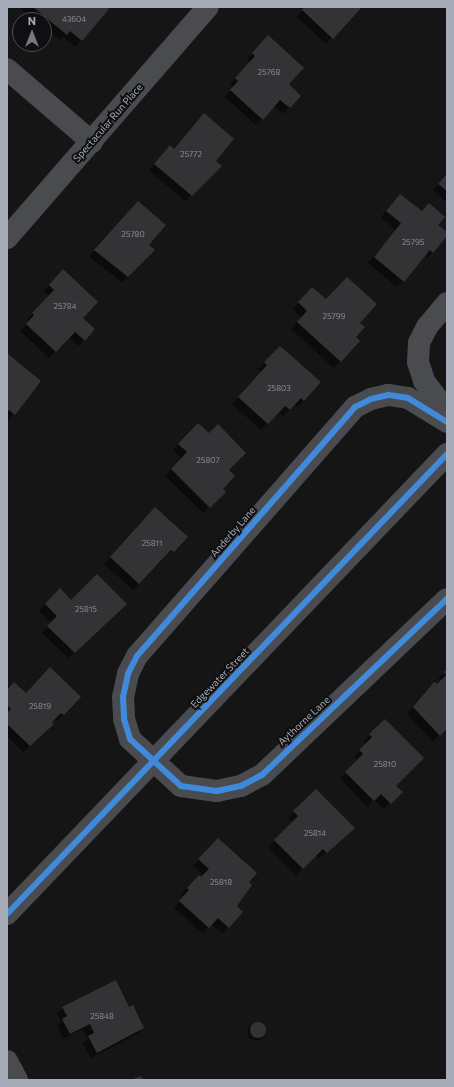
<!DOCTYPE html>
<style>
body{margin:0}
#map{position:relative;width:454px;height:1087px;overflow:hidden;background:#151515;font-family:Commissioner,sans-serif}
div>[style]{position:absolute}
.shadow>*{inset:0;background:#0007}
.round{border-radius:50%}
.building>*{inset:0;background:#333335}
.minor>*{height:22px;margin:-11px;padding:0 11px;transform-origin:11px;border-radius:11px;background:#494b4e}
.tertiary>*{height:22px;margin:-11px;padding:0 11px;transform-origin:11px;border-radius:11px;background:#494b4e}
.cycleway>*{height:6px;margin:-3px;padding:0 3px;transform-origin:3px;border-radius:3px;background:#408adc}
span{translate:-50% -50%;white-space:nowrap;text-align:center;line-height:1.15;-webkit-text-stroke:4px #0f0f11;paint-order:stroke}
.number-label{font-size:8px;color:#888e97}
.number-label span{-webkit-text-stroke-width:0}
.street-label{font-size:10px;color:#a5acb8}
.frame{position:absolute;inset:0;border:8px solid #a5acb8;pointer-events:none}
.north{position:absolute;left:12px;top:12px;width:40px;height:40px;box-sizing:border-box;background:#0f0f11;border:1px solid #4b4e54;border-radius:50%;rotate:0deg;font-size:11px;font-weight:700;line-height:16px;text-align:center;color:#a5acb8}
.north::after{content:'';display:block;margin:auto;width:14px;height:18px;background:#73777f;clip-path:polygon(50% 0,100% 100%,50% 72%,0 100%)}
</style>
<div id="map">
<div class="shadow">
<div style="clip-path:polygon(19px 7px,105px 7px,76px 47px,63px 37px,60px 40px,44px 27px,44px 20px,35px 20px)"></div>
<div style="clip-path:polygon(306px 7px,361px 7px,326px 44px,297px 17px)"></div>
<div style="clip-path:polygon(262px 43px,287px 84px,300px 96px,283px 114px,274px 106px,256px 125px,225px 97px,233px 87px,230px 84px,250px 62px,247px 60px)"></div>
<div style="clip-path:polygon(198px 121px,214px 161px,220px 166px,185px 201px,149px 170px,164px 153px,173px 149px)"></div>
<div style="clip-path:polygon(447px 175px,447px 203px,433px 190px)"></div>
<div style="clip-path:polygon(394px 201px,421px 212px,447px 233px,433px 252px,427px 258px,424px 256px,397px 287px,368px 263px,396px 230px,381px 217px)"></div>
<div style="clip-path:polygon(132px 208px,148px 245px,153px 250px,122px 282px,89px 257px)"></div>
<div style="clip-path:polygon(57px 277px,82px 318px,84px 340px,78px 346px,69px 338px,49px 358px,20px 331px,29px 322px,27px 320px,49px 296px,43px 292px)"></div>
<div style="clip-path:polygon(306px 294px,326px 300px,359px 323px,355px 337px,359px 341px,334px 368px,291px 329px,302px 318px,293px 309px)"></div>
<div style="clip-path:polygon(280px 347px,319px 382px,297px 407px,295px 404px,283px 416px,278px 412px,261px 430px,232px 404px,261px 371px,258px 369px)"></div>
<div style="clip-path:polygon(7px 355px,40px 381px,8px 420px,7px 420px)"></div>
<div style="clip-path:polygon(198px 424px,209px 435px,228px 470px,222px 489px,225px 492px,203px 513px,165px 476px,182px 459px,173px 450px)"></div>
<div style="clip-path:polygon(149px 514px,186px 537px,133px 590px,104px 564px)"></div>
<div style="clip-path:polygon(60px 590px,71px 601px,120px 610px,68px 658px,42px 633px,51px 623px,39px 611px)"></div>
<div style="clip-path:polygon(447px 670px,447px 734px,444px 731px,433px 741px,407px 714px,428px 689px,441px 682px,438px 679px)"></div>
<div style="clip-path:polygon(7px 691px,26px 694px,80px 697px,57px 721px,54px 718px,46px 730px,23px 752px,7px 736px)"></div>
<div style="clip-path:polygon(385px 720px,395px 786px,401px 792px,384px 809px,374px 800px,367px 807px,340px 778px,357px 761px,354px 757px,366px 744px,364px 741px)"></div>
<div style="clip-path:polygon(316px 790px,348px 834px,320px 858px,316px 855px,296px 875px,268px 847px,293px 822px,288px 818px)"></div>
<div style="clip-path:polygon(212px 846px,243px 898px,236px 906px,242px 912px,222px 933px,211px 924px,202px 933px,174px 908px,184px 897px,181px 894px,203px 875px,193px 866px)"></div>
<div style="clip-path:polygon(63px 1008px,129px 1009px,143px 1028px,137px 1034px,91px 1058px,83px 1043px,88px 1038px,83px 1029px,63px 1039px,57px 1026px,61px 1022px,57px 1014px)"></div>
<div class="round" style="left:247px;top:1023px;width:18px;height:18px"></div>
</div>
<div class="building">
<div style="clip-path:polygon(33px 7px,106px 7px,109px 9px,82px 41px,70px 31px,67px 35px)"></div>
<div style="clip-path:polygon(305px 7px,362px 7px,333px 39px,302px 10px)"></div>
<div style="clip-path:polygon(268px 35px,304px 68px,289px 84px,301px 96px,290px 108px,280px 100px,263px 120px,230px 90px,238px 81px,235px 78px,255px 56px,252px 53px)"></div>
<div style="clip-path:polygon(204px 113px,234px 139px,216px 161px,222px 166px,192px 196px,154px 164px,170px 145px,174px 149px)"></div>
<div style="clip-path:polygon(447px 174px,447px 191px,438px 184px)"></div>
<div style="clip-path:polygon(400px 194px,422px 211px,429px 203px,445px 217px,438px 225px,447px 232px,447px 236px,433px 253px,430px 250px,404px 282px,374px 257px,401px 223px,386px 211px)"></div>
<div style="clip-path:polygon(138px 201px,166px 225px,149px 245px,155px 250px,128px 277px,94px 250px)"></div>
<div style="clip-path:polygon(63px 269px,98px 302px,83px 318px,95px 329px,85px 341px,75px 332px,56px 352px,26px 324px,34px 315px,32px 313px,54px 290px,49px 285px)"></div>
<div style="clip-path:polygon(347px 277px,377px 304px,360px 323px,365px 327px,356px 337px,360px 341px,341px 362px,297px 322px,307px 311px,298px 302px,312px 287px,326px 299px)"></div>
<div style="clip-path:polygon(280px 346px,321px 382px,304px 401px,301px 398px,290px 410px,285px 406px,268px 424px,238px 397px,267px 365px,264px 362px)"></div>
<div style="clip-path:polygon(7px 353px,41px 381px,15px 415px,9px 410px,7px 413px)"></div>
<div style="clip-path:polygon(198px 423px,209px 433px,218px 424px,246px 453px,229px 470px,235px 476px,223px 489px,226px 492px,210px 508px,171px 469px,187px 452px,178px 444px)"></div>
<div style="clip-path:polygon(155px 507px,188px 537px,174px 552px,171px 550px,139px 584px,110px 557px)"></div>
<div style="clip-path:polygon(97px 574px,127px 604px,75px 653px,47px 626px,57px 616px,45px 604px,60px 588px,71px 600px)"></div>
<div style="clip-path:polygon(50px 667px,81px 697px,64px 715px,61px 713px,52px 722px,54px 724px,30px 746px,7px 724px,7px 713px,11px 709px,7px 705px,7px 690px,14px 682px,26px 693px)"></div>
<div style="clip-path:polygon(447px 669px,447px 729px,440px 736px,413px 707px,434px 682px,437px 684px,446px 675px,444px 672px)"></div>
<div style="clip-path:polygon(385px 719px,424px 758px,396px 786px,403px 792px,391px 804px,381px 794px,374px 801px,345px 772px,363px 754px,359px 750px,372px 737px,369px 734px)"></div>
<div style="clip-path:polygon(316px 789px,355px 828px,327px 853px,323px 849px,303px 869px,274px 840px,298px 816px,293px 811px)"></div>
<div style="clip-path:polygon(218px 838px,257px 873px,249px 882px,252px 885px,237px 906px,243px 912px,229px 928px,218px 918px,209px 928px,179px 901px,189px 890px,187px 888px,199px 875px,201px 877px,209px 869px,198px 859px)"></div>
<div style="clip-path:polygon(116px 980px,129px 1007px,133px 1005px,144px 1028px,97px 1053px,88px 1036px,94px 1033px,90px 1024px,70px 1034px,62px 1019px,67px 1016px,62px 1007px)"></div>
<div class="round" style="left:250px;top:1022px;width:16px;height:16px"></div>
<div style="clip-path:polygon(141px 1076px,143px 1080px,131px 1080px)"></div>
</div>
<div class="minor">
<div style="left:7px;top:69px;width:112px;rotate:40.7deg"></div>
<div style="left:7px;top:238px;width:306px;rotate:-49deg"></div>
<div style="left:447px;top:303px;width:31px;rotate:130deg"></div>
<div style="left:427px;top:327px;width:18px;rotate:117deg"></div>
<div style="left:419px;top:343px;width:19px;rotate:93deg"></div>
<div style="left:418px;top:362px;width:20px;rotate:72deg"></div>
<div style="left:424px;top:381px;width:38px;rotate:53deg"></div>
<div style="left:447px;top:422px;width:46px;rotate:-148.4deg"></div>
<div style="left:408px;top:398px;width:20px;rotate:-171deg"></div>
<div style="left:388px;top:395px;width:17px;rotate:167deg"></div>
<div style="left:371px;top:399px;width:18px;rotate:153deg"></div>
<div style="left:355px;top:407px;width:331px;rotate:131.2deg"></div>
<div style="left:137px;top:656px;width:20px;rotate:117deg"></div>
<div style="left:128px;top:674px;width:24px;rotate:102deg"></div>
<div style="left:123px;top:697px;width:22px;rotate:87deg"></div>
<div style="left:124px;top:719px;width:21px;rotate:73deg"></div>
<div style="left:130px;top:739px;width:69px;rotate:42.7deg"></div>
<div style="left:181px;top:786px;width:36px;rotate:8deg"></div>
<div style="left:217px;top:791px;width:25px;rotate:-12deg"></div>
<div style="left:241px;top:786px;width:24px;rotate:-28deg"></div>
<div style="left:262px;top:775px;width:255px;rotate:-43.6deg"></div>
<div style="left:7px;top:1061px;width:21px;rotate:62deg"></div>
</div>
<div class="tertiary">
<div style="left:7px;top:914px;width:637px;rotate:-46.27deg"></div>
</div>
<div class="cycleway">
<div style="left:447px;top:422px;width:46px;rotate:-148.4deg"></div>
<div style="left:408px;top:398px;width:20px;rotate:-171deg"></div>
<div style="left:388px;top:395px;width:17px;rotate:167deg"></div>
<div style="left:371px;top:399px;width:18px;rotate:153deg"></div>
<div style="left:355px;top:407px;width:331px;rotate:131.2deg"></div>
<div style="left:137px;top:656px;width:20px;rotate:117deg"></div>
<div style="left:128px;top:674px;width:24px;rotate:102deg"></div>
<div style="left:123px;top:697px;width:22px;rotate:87deg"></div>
<div style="left:124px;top:719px;width:21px;rotate:73deg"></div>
<div style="left:130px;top:739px;width:69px;rotate:42.7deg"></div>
<div style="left:181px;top:786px;width:36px;rotate:8deg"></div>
<div style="left:217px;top:791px;width:25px;rotate:-12deg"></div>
<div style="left:241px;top:786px;width:24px;rotate:-28deg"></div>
<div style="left:262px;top:775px;width:255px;rotate:-43.6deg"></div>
<div style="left:7px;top:914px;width:637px;rotate:-46.27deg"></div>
</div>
<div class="number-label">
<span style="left:74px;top:20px">43604</span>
<span style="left:269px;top:73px">25768</span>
<span style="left:191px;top:155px">25772</span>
<span style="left:133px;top:235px">25780</span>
<span style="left:413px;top:243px">25795</span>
<span style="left:65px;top:307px">25784</span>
<span style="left:334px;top:317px">25799</span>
<span style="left:279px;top:389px">25803</span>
<span style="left:208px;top:461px">25807</span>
<span style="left:152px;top:544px">25811</span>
<span style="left:86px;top:610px">25815</span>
<span style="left:40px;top:707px">25819</span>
<span style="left:385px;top:765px">25810</span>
<span style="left:315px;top:834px">25814</span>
<span style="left:221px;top:883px">25818</span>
<span style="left:102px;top:1017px">25848</span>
</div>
<div class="street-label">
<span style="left:108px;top:123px;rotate:-49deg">Spectacular Run Place</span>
<span style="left:233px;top:532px;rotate:-49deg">Anderby Lane</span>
<span style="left:220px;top:678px;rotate:-46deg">Edgewater Street</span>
<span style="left:304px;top:721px;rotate:-43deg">Aythorne Lane</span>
</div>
<div class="frame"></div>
<div class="north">N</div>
</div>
